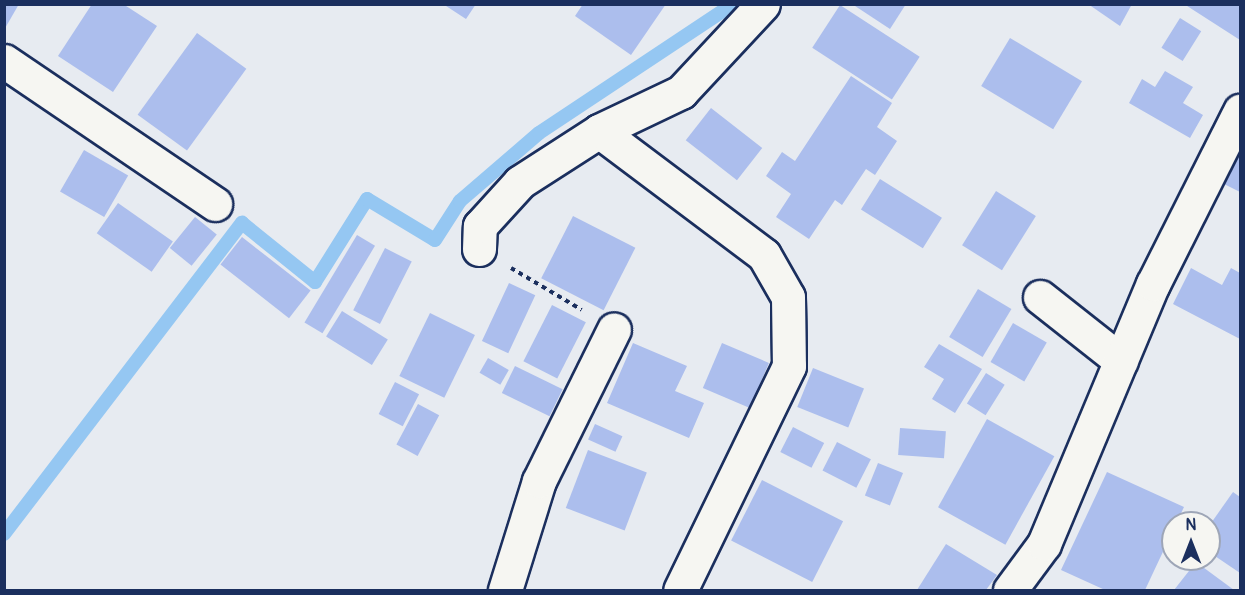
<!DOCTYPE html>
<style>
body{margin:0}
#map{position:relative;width:1245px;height:595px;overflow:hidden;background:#e7ebf1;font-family:Pangolin,sans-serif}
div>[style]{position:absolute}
.stream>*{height:14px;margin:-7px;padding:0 7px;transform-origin:7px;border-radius:7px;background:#95c7f2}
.building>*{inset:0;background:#acbeed;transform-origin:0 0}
.path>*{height:4px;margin-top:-2px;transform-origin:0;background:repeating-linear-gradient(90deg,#1b2f5e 0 4.5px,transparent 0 9px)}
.roads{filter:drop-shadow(2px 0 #1b2f5e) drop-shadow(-2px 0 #1b2f5e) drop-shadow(0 2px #1b2f5e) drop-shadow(0 -2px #1b2f5e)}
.minor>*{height:33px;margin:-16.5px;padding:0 16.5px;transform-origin:16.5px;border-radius:16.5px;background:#f6f6f2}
span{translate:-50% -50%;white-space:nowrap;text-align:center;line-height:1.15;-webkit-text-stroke:6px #f6f6f2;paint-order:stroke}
.frame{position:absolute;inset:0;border:6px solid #1b2f5e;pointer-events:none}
.north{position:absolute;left:1161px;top:511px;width:60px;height:60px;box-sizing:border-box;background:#f6f6f2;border:2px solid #9ea6b7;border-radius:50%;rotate:0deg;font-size:16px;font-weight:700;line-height:24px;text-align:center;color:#1b2f5e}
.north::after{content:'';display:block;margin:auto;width:21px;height:27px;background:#1b2f5e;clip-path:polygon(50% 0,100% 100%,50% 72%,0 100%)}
</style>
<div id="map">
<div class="stream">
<div style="left:4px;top:534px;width:392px;rotate:-52.6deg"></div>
<div style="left:242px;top:223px;width:94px;rotate:38.9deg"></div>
<div style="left:315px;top:282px;width:98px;rotate:-57.9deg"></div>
<div style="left:367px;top:199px;width:79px;rotate:31.1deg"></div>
<div style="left:435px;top:240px;width:46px;rotate:-57.3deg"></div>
<div style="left:460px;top:201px;width:104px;rotate:-40.7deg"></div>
<div style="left:539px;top:133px;width:233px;rotate:-33.6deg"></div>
</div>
<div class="building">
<div style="clip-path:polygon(4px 4px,19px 4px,4px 30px)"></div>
<div style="clip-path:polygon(92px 4px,123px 4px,157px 26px,113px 92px,58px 56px)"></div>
<div style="clip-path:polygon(443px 4px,476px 4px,466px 19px)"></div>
<div style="clip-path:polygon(583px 4px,666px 4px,631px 55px,575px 16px)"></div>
<div style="clip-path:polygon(852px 4px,906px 4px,890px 29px)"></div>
<div style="clip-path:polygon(1088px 4px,1132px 4px,1120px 26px)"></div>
<div style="clip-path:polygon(1184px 4px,1240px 4px,1240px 40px)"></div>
<div style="left:840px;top:5px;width:95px;height:51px;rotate:33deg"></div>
<div style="left:1180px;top:18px;width:25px;height:35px;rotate:32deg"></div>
<div style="left:197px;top:33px;width:61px;height:101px;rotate:36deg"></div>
<div style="left:1010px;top:38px;width:84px;height:56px;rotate:31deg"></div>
<div style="clip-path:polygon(1165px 71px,1193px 87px,1183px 103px,1203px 115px,1190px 138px,1129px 103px,1142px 79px,1155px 87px)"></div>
<div style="clip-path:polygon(851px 76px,892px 103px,877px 127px,897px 141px,875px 175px,866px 169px,842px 205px,835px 200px,809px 239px,776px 217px,791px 194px,766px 176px,782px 152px,795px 161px)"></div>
<div style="left:711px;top:108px;width:65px;height:41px;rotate:38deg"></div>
<div style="left:84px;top:150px;width:51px;height:48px;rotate:30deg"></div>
<div style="clip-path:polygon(1240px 151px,1240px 192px,1224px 184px)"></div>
<div style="left:880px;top:179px;width:73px;height:36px;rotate:32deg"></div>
<div style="left:996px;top:191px;width:47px;height:64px;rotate:32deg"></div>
<div style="left:118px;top:203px;width:67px;height:37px;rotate:35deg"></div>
<div style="left:573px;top:216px;width:70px;height:70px;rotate:27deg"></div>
<div style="left:195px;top:217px;width:28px;height:40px;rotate:39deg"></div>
<div style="left:357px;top:235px;width:21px;height:102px;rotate:31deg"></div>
<div style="left:242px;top:237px;width:87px;height:35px;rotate:38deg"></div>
<div style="left:385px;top:248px;width:30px;height:70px;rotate:27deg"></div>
<div style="clip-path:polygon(1191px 268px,1222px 285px,1231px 268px,1240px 273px,1240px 339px,1173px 304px)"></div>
<div style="left:509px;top:283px;width:29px;height:64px;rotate:25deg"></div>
<div style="left:978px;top:289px;width:39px;height:56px;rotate:31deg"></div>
<div style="left:552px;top:305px;width:38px;height:63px;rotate:27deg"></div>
<div style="left:342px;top:311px;width:54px;height:30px;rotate:32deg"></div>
<div style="left:430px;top:313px;width:50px;height:70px;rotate:26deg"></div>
<div style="left:1013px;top:323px;width:39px;height:45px;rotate:30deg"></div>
<div style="clip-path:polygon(633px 343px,687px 366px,675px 391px,704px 403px,689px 438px,607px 403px)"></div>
<div style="left:722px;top:343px;width:51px;height:49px;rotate:23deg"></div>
<div style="clip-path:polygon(939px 344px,982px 369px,955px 413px,932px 399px,944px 379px,924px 367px)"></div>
<div style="left:488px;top:358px;width:24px;height:17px;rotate:30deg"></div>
<div style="left:515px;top:366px;width:53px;height:30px;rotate:26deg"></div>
<div style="left:813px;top:368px;width:55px;height:42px;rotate:22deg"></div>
<div style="left:986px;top:373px;width:22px;height:36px;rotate:32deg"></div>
<div style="left:395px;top:382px;width:27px;height:36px;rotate:27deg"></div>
<div style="left:418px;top:404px;width:24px;height:46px;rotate:28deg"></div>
<div style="left:987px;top:419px;width:77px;height:101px;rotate:29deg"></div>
<div style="left:595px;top:424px;width:30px;height:17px;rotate:24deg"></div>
<div style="left:793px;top:427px;width:35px;height:28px;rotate:27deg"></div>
<div style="left:900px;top:428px;width:46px;height:27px;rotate:4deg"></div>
<div style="left:837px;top:442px;width:38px;height:32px;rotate:27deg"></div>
<div style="left:588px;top:450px;width:63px;height:62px;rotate:21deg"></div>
<div style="left:878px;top:463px;width:27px;height:35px;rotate:22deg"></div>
<div style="clip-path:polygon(1107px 472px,1184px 507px,1145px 590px,1105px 590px,1061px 570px)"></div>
<div style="left:762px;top:480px;width:91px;height:68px;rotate:27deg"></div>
<div style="clip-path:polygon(1233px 492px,1240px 497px,1240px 573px,1209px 552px,1209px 526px)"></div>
<div style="clip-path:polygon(946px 544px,997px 575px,986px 590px,917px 590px)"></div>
<div style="clip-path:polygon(1196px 562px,1234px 590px,1174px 590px)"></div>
</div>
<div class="path">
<div style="left:511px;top:268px;width:82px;rotate:30.6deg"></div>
</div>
<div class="roads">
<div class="minor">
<div style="left:4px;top:61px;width:255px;rotate:34.1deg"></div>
<div style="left:599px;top:131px;width:206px;rotate:36.9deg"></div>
<div style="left:764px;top:255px;width:48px;rotate:60.3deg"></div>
<div style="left:788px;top:297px;width:69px;rotate:89.2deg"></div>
<div style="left:789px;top:366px;width:249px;rotate:115.9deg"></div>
<div style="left:479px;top:249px;width:23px;rotate:-88deg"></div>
<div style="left:480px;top:226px;width:59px;rotate:-47.7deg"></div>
<div style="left:520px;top:182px;width:94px;rotate:-32.8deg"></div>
<div style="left:599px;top:131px;width:91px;rotate:-25.4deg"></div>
<div style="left:681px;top:92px;width:120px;rotate:-47deg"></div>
<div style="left:1040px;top:297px;width:103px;rotate:38.3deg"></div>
<div style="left:505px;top:590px;width:114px;rotate:-72.7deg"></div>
<div style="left:539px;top:481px;width:169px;rotate:-63.7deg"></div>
<div style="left:1010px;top:590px;width:57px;rotate:-53.5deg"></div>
<div style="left:1044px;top:544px;width:282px;rotate:-67.3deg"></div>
<div style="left:1153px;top:284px;width:194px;rotate:-63.3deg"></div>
</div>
</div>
<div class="frame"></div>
<div class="north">N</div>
</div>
